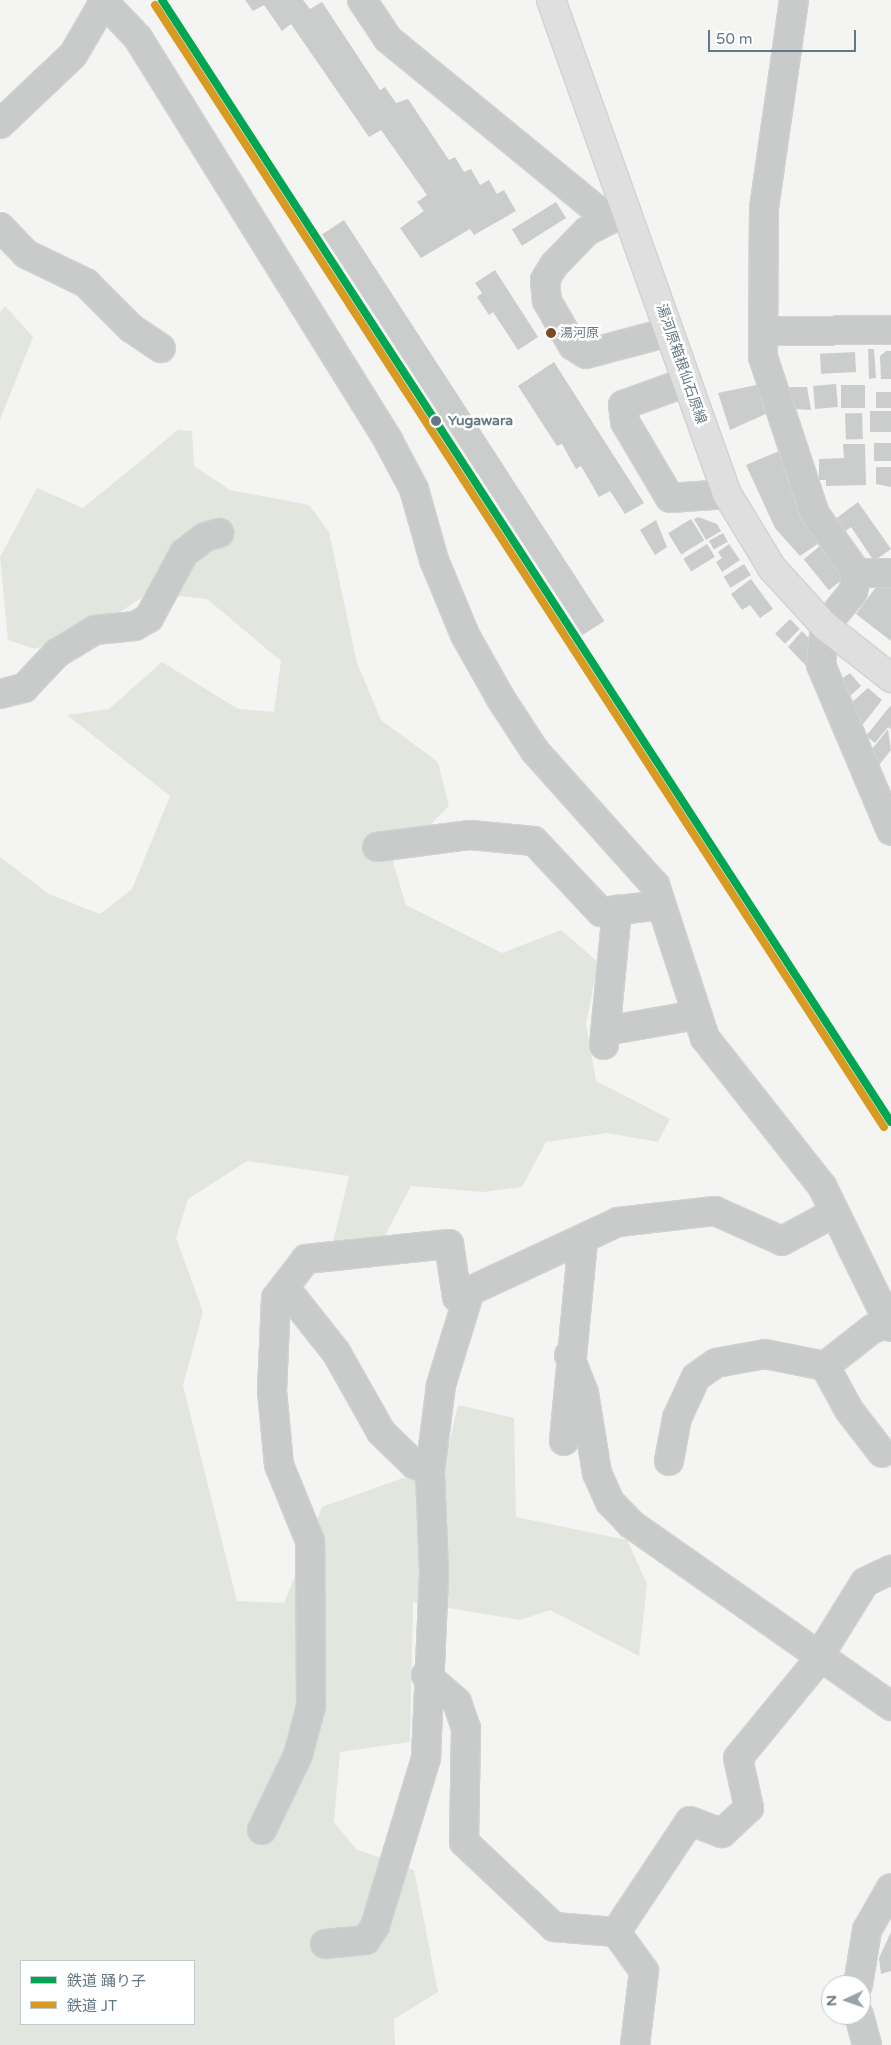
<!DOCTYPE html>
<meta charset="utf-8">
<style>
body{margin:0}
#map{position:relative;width:891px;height:2045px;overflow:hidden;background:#f4f4f2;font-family:"Varela Round","Noto Sans JP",sans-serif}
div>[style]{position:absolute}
.green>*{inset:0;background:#e3e6df}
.building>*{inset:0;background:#cbcdcd;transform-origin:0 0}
.roads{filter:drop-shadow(1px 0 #d1d2d2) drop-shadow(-1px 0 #d1d2d2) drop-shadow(0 1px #d1d2d2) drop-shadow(0 -1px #d1d2d2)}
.minor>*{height:28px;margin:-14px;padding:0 14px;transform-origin:14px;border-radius:14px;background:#c9caca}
.major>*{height:28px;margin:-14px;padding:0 14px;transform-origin:14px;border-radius:14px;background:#dedfde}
.rail-1>*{height:8px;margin:-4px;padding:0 4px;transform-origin:4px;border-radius:4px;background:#00a651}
.rail-2>*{height:8px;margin:-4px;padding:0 4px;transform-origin:4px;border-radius:4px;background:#d89a21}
.dots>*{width:14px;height:14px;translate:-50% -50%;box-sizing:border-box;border:2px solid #fff;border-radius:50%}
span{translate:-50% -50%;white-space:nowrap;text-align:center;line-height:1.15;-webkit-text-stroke:5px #fff;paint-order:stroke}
.bus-label{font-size:13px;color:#647883}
.left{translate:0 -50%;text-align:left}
.street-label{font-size:14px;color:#647883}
.stop-label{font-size:14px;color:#647883;font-weight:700}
.legend{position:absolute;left:20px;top:1960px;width:175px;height:65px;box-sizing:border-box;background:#fff;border:1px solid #c1c9cd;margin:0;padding:6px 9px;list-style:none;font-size:15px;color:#647883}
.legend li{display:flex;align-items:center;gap:10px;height:25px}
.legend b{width:25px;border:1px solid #c1c9cd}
.north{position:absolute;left:821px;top:1975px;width:50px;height:50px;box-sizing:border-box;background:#fff;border:1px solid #c1c9cd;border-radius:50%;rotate:267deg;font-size:14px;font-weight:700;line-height:20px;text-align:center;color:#647883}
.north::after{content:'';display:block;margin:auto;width:18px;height:22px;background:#96a3aa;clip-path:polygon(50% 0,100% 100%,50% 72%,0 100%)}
.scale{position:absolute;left:708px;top:30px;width:148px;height:22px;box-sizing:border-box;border:2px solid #647883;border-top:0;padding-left:6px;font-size:15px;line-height:18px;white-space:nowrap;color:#647883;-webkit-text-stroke:4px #fff;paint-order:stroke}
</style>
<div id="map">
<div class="green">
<div style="clip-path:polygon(5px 306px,33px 337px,0 420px,0 313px)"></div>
<div style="clip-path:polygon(evenodd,178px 430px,192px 431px,194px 466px,230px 490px,309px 505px,329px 532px,357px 663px,381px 720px,438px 762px,449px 806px,393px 862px,406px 905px,502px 953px,561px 930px,598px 962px,586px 1024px,596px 1081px,670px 1119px,658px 1142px,607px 1133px,546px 1142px,522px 1187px,483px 1192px,411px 1186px,383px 1239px,333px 1242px,349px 1176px,247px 1161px,188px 1199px,176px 1238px,203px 1312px,183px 1385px,237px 1601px,284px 1603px,322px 1507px,403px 1478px,442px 1474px,458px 1405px,514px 1418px,516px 1517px,627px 1540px,647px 1584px,639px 1656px,550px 1610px,520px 1620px,413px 1602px,410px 1742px,340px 1752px,334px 1822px,356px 1849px,414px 1870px,438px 1992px,394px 2019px,395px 2045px,0 2045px,0 857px,49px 894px,100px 914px,132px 889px,170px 796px,67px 715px,109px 709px,162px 662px,238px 709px,274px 712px,281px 661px,207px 599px,149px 593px,112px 617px,35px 649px,8px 640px,0 557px,37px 488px,83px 508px,178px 430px,21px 1961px,194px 1961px,194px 2024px,21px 2024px,21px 1961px)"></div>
</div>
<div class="building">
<div style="clip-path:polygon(245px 0,303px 0,310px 9px,322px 2px,380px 90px,385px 87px,396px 103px,408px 99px,449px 160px,455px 157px,464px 172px,471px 169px,480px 185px,489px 180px,497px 194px,504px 190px,516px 211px,474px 235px,470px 229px,421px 258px,400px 228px,424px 211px,417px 202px,427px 195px,381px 130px,369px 137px,291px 24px,282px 31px,264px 5px,253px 11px)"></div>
<div style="left:556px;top:202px;width:19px;height:52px;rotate:58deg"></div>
<div style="left:344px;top:220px;width:478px;height:26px;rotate:57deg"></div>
<div style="clip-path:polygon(495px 270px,538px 337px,518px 350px,493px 312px,489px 315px,477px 297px,482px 293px,475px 283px)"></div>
<div style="clip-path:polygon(868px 349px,874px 349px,876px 378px,869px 379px)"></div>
<div style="clip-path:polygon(886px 351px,891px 351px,891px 379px,881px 379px,880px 356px)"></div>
<div style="left:855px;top:352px;width:20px;height:35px;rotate:87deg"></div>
<div style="clip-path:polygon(554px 362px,644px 503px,625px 514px,610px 491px,599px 497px,581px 466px,576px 469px,562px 444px,557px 446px,518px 386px)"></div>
<div style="clip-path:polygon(761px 384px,770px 412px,730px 430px,718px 393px)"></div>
<div style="left:836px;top:384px;width:23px;height:23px;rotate:85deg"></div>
<div style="left:865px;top:385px;width:23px;height:24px;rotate:90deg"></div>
<div style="clip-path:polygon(787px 387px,807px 387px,811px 410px,795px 409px)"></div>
<div style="left:876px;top:392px;width:15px;height:16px"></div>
<div style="left:891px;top:411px;width:21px;height:21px;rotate:90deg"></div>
<div style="left:862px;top:413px;width:26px;height:17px;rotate:88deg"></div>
<div style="left:891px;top:443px;width:18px;height:17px;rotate:90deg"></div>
<div style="clip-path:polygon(843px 444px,865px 444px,866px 485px,826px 486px,826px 480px,819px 480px,819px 459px,844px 458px)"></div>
<div style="clip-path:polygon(779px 451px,822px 541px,800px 556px,775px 528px,746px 465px)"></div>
<div style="clip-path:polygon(876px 467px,891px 467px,891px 487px,876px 484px)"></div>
<div style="clip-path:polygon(858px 502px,891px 549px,874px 561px,851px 527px,843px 533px,834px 520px)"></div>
<div style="clip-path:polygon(698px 517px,717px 524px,721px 531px,706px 540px,694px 519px)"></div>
<div style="left:691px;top:519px;width:25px;height:27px;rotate:58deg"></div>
<div style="clip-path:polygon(656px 520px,667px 547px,655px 555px,640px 530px)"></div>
<div style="left:723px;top:533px;width:10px;height:16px;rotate:61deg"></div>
<div style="left:707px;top:544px;width:15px;height:28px;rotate:58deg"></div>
<div style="clip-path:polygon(729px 544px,740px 560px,722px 572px,716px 562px,722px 558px,718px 552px)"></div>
<div style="left:820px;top:546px;width:40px;height:21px;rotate:51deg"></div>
<div style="left:744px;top:564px;width:13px;height:24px;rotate:58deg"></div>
<div style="clip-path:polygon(751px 579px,773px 609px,760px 618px,750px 605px,742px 610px,731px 594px)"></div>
<div style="clip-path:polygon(877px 586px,891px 586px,891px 641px,856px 614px)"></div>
<div style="left:790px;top:619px;width:14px;height:21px;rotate:45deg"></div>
<div style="clip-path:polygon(802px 631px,813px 643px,808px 648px,813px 653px,812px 672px,788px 647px)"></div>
<div style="clip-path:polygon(850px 673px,861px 686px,849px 697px,840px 680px)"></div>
<div style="clip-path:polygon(868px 688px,882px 700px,860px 728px,850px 704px)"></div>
<div style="clip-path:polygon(891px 705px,891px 729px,888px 727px,875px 743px,866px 736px)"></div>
<div style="clip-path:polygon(888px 729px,891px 750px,876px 769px,869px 753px)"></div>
<div style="clip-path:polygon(891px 1932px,891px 1971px,881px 1974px,879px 1958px)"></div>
</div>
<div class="roads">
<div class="minor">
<div style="left:102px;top:0;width:52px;rotate:46.5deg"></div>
<div style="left:138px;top:38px;width:476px;rotate:58.1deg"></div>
<div style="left:389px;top:442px;width:53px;rotate:62deg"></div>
<div style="left:414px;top:489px;width:74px;rotate:74.3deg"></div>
<div style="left:434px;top:560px;width:81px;rotate:67.5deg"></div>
<div style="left:465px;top:635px;width:73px;rotate:60.6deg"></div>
<div style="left:501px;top:699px;width:62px;rotate:56.8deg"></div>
<div style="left:535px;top:751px;width:180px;rotate:48.2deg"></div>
<div style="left:655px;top:885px;width:161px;rotate:71.9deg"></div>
<div style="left:705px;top:1038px;width:189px;rotate:51.7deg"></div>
<div style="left:822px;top:1186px;width:157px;rotate:63.9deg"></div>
<div style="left:362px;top:0;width:47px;rotate:56.3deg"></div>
<div style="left:388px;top:39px;width:284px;rotate:39.3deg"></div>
<div style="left:794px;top:0;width:210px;rotate:98.2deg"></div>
<div style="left:764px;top:208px;width:149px;rotate:90.4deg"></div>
<div style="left:763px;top:357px;width:165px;rotate:71.7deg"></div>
<div style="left:815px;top:514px;width:72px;rotate:54.6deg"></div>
<div style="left:857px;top:573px;width:34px"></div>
<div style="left:0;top:124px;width:100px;rotate:-43.4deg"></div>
<div style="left:73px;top:55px;width:64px;rotate:-59.8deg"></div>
<div style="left:625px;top:212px;width:42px;rotate:153.4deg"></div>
<div style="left:587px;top:231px;width:47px;rotate:134.1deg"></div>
<div style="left:554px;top:265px;width:17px;rotate:121deg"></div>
<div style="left:545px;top:280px;width:21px;rotate:85deg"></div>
<div style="left:547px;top:301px;width:52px;rotate:60deg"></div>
<div style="left:573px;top:346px;width:15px;rotate:32deg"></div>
<div style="left:586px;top:354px;width:86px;rotate:-14.8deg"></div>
<div style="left:0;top:227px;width:37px;rotate:46deg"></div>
<div style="left:26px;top:254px;width:67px;rotate:25.8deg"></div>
<div style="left:86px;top:283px;width:64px;rotate:45deg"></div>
<div style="left:131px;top:328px;width:36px;rotate:34deg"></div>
<div style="left:763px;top:331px;width:128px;rotate:-0.4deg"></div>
<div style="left:687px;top:382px;width:68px;rotate:160.2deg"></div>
<div style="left:623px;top:405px;width:17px;rotate:83deg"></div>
<div style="left:625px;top:422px;width:88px;rotate:59.4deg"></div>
<div style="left:670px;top:498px;width:57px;rotate:-4deg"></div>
<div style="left:857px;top:573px;width:19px;rotate:102deg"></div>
<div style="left:853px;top:592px;width:44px;rotate:129.5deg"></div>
<div style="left:825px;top:626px;width:39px;rotate:96deg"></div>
<div style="left:821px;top:665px;width:180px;rotate:67.1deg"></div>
<div style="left:0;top:694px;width:25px;rotate:-14deg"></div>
<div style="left:24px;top:688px;width:48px;rotate:-46.7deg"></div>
<div style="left:57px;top:653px;width:44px;rotate:-31.2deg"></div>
<div style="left:95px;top:630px;width:40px;rotate:-5.7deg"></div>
<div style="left:135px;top:626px;width:16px;rotate:-30deg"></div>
<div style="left:149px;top:618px;width:74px;rotate:-61.7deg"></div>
<div style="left:184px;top:553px;width:26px;rotate:-37deg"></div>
<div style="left:205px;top:537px;width:15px;rotate:-16deg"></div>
<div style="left:377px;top:847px;width:94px;rotate:-7.4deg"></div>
<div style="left:470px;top:835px;width:64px;rotate:5.4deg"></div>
<div style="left:534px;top:841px;width:98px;rotate:46.7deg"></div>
<div style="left:601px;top:912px;width:61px;rotate:-6.5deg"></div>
<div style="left:605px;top:1031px;width:93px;rotate:-9.9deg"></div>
<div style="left:604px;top:1045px;width:136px;rotate:-84.5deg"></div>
<div style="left:286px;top:1289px;width:80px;rotate:51.6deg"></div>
<div style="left:336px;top:1352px;width:92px;rotate:60.6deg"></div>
<div style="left:381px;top:1432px;width:46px;rotate:44.1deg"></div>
<div style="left:414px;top:1464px;width:17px;rotate:24deg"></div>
<div style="left:569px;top:1355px;width:41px;rotate:68.5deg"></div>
<div style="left:584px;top:1393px;width:81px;rotate:80.8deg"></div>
<div style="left:597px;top:1473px;width:32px;rotate:66deg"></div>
<div style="left:610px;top:1502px;width:30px;rotate:46deg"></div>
<div style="left:631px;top:1524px;width:317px;rotate:35deg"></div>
<div style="left:825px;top:1366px;width:50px;rotate:61.4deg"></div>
<div style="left:849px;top:1410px;width:54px;rotate:52.5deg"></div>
<div style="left:564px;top:1441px;width:201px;rotate:-84.6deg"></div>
<div style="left:669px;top:1461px;width:44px;rotate:-79.5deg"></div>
<div style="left:677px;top:1418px;width:45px;rotate:-65.1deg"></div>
<div style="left:696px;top:1377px;width:24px;rotate:-35deg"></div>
<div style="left:716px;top:1363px;width:50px;rotate:-10.4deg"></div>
<div style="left:765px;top:1354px;width:61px;rotate:11.3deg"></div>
<div style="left:825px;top:1366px;width:60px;rotate:-38.2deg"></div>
<div style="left:872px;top:1329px;width:18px;rotate:-19deg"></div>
<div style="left:426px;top:1675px;width:41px;rotate:41.1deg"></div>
<div style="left:457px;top:1702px;width:28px;rotate:71deg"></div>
<div style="left:466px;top:1728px;width:114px;rotate:91deg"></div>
<div style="left:464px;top:1842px;width:124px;rotate:43.4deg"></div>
<div style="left:554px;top:1927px;width:62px;rotate:4.6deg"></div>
<div style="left:262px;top:1830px;width:83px;rotate:-64.4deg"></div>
<div style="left:298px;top:1755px;width:51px;rotate:-75.1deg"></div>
<div style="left:311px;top:1706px;width:165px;rotate:-90.3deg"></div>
<div style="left:310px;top:1541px;width:82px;rotate:-112.2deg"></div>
<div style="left:279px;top:1465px;width:74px;rotate:-95.4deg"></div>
<div style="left:272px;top:1391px;width:93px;rotate:-87.5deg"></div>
<div style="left:276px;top:1298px;width:49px;rotate:-52.4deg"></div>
<div style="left:306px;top:1259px;width:144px;rotate:-6deg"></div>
<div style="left:449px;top:1244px;width:54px;rotate:81.4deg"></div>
<div style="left:457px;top:1297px;width:9px;rotate:36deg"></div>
<div style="left:616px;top:1932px;width:133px;rotate:-56.3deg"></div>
<div style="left:690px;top:1821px;width:34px;rotate:21deg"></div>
<div style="left:722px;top:1833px;width:37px;rotate:-43deg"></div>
<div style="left:749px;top:1808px;width:51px;rotate:-102.4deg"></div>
<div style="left:738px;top:1758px;width:115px;rotate:-50.6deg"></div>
<div style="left:811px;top:1669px;width:102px;rotate:-58.2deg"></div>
<div style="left:865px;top:1582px;width:29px;rotate:-25deg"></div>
<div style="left:616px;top:1932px;width:48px;rotate:54.3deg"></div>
<div style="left:644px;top:1971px;width:75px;rotate:96.9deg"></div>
<div style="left:325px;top:1944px;width:41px;rotate:-5.6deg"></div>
<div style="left:366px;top:1940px;width:17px;rotate:-57deg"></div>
<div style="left:375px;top:1926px;width:176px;rotate:-73.1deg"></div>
<div style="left:426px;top:1758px;width:186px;rotate:-87.5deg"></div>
<div style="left:434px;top:1572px;width:101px;rotate:-92.3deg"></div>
<div style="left:430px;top:1471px;width:87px;rotate:-82.7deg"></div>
<div style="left:441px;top:1385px;width:98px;rotate:-72.9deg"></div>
<div style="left:470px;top:1291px;width:163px;rotate:-25deg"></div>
<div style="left:618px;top:1222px;width:98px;rotate:-6.5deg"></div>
<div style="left:715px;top:1211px;width:73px;rotate:24.1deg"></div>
<div style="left:782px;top:1241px;width:57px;rotate:-28.4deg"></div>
<div style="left:858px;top:1985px;width:56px;rotate:-80.7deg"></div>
<div style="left:867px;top:1930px;width:48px;rotate:-60.3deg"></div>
<div style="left:859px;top:2015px;width:31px;rotate:75deg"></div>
</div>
<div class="major">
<div style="left:551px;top:0;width:524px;rotate:70.39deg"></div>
<div style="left:727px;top:494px;width:87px;rotate:58.7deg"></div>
<div style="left:772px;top:568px;width:79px;rotate:47.6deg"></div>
<div style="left:825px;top:626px;width:84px;rotate:38.2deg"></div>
</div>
</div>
<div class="rail-1">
<div style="left:162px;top:0;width:1338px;rotate:56.99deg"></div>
</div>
<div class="rail-2">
<div style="left:155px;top:5px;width:1338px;rotate:56.99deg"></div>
</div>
<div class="dots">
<div style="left:551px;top:333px;background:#7a4b2a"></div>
<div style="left:436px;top:421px;background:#647883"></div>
</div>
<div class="bus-label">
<span class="left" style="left:560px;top:333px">湯河原</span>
</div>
<div class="street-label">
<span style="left:681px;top:364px;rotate:71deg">湯河原箱根仙石原線</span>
</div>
<div class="stop-label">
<span class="left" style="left:448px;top:421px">Yugawara</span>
</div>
<ul class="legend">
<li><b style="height:6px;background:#00a651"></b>鉄道 踊り子</li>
<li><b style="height:6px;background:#d89a21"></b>鉄道 JT</li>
</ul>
<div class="north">N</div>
<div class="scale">50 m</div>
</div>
